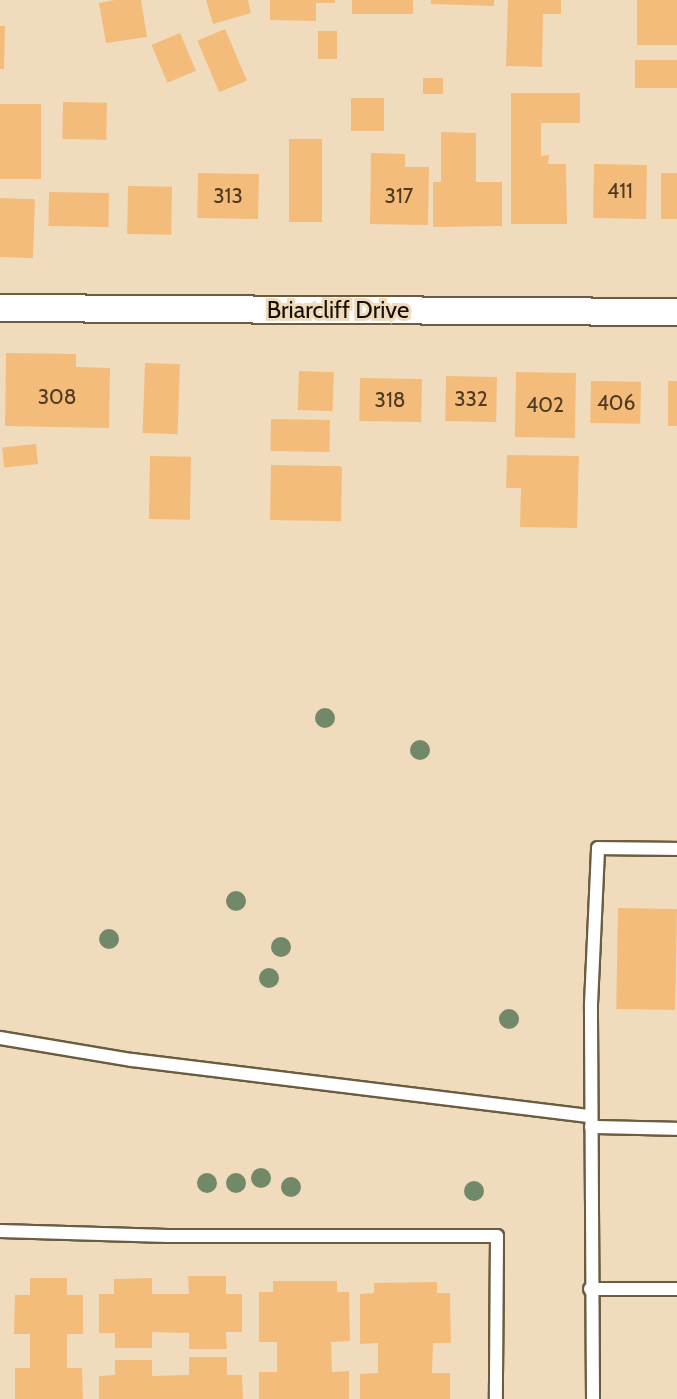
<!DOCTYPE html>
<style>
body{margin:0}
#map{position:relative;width:677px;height:1399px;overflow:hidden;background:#f0dcbd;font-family:Cabin,sans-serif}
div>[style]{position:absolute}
.building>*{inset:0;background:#f4bc7b;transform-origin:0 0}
.roads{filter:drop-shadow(2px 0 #6c5c40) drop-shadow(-2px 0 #6c5c40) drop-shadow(0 2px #6c5c40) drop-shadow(0 -2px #6c5c40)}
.lane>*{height:12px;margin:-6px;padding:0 6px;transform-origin:6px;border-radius:6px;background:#fff}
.street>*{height:26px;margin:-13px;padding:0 13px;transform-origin:13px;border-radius:13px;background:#fff}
.trees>*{width:20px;height:20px;margin:-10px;border-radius:50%;background:#728969}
span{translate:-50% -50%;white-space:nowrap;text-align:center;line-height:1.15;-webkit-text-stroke:6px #f0dcbd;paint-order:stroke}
.number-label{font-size:21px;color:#4e3a22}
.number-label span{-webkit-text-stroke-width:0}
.street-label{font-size:24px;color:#160f05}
</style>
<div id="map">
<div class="building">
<div style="clip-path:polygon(115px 0,141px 0,147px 37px,106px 43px,99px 3px)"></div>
<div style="clip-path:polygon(206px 0,248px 0,251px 13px,213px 24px)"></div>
<div style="clip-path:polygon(270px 0,335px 0,335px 3px,316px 3px,316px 21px,270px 20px)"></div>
<div style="left:352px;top:0;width:61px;height:14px"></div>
<div style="clip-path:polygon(431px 0,494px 0,494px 6px,431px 4px)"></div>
<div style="clip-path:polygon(508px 0,561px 0,561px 14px,543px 14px,542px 67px,506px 66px)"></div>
<div style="left:637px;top:0;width:40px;height:45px"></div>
<div style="clip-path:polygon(0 26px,5px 26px,4px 69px,0 69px)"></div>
<div style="left:225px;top:29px;width:56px;height:30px;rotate:67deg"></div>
<div style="left:337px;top:31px;width:28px;height:19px;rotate:90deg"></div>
<div style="left:180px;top:33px;width:41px;height:31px;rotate:67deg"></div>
<div style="left:635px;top:60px;width:42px;height:28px"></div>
<div style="left:423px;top:78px;width:20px;height:16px"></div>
<div style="clip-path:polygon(511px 93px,580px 93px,580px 123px,541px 123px,541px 156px,549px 155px,548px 164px,566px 164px,567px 224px,511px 224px)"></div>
<div style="left:351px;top:98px;width:33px;height:33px"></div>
<div style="left:63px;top:102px;width:44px;height:37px;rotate:1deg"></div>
<div style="left:0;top:104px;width:41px;height:75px"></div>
<div style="clip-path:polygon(441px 132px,476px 133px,476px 182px,502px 182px,502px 226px,433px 227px,433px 182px,441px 182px)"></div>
<div style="left:289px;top:139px;width:33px;height:83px"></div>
<div style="clip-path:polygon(371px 153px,405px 154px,405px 167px,429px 167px,428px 225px,370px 224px)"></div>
<div style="left:594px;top:164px;width:53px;height:54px;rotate:1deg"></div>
<div style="left:198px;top:173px;width:61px;height:45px;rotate:1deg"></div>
<div style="left:661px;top:173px;width:16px;height:46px"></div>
<div style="left:128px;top:186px;width:44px;height:48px;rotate:1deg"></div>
<div style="left:49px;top:192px;width:60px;height:34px;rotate:1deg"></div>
<div style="left:0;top:198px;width:35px;height:59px;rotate:2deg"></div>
<div style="clip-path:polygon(6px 353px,76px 354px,76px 367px,110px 368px,109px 428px,5px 426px)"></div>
<div style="left:145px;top:363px;width:35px;height:70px;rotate:2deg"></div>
<div style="left:299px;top:371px;width:35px;height:39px;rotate:2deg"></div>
<div style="left:516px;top:372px;width:60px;height:65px;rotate:1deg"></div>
<div style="left:446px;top:376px;width:51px;height:45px;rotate:1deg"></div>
<div style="left:360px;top:378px;width:62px;height:43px;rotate:1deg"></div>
<div style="left:591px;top:381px;width:50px;height:42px;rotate:1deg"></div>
<div style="left:668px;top:381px;width:9px;height:45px"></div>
<div style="left:271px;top:419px;width:59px;height:32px;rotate:1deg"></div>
<div style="left:36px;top:444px;width:20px;height:34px;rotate:84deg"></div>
<div style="clip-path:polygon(507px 455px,579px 456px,577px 528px,520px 527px,521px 488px,506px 488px)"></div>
<div style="left:150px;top:456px;width:41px;height:63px;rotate:1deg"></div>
<div style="left:271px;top:465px;width:71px;height:55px;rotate:1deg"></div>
<div style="left:618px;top:908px;width:59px;height:101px;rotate:1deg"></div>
<div style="clip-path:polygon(188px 1276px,226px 1276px,226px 1294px,242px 1294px,242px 1332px,226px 1332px,227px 1349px,189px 1349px,189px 1333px,152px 1332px,152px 1348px,115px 1348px,115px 1333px,99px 1333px,99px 1294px,114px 1294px,114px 1279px,152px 1278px,152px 1294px,189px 1294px)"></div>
<div style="clip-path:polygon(30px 1278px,67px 1278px,67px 1295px,83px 1295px,83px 1334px,67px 1334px,67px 1368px,82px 1368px,83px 1399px,15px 1399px,15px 1368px,30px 1368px,30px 1334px,14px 1334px,15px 1295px,30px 1295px)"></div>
<div style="clip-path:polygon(273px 1281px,337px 1281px,337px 1292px,349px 1292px,350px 1341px,331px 1342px,332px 1372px,349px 1371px,349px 1399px,259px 1399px,259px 1372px,277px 1372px,277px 1342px,259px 1342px,259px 1292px,273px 1292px)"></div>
<div style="clip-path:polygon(437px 1282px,437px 1293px,450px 1293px,451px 1343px,433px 1343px,432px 1373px,450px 1373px,450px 1399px,360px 1399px,360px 1374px,378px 1373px,378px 1343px,360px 1344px,360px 1294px,374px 1293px,374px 1283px)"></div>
<div style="clip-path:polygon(189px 1357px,227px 1357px,227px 1375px,242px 1375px,243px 1399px,99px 1399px,99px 1376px,115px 1375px,115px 1360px,152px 1360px,152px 1376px,189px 1375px)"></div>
</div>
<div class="roads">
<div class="lane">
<div style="left:0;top:1038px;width:134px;rotate:9.5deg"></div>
<div style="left:132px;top:1060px;width:462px;rotate:7deg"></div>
<div style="left:591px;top:1127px;width:86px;rotate:1.3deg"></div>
<div style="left:0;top:1231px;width:168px;rotate:1.7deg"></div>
<div style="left:168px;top:1236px;width:329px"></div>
<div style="left:497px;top:1236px;width:163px;rotate:90.4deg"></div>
<div style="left:590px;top:1289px;width:87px"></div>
<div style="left:593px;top:1399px;width:395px;rotate:-90.3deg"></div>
<div style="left:591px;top:1004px;width:156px;rotate:-87.4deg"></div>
<div style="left:598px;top:848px;width:79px;rotate:0.7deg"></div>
</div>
<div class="street">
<div style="left:0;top:308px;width:677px;rotate:0.34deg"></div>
</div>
</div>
<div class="trees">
<div style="left:325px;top:718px"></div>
<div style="left:420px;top:750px"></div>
<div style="left:236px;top:901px"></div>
<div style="left:109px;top:939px"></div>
<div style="left:281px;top:947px"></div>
<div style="left:269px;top:978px"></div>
<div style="left:509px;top:1019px"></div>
<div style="left:261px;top:1178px"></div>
<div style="left:207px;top:1183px"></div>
<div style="left:236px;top:1183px"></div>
<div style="left:291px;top:1187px"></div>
<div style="left:474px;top:1191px"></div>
</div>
<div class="number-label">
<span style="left:620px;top:191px">411</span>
<span style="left:228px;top:196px">313</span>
<span style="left:399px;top:196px">317</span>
<span style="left:57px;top:397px">308</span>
<span style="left:471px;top:399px">332</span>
<span style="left:390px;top:400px">318</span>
<span style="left:616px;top:403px">406</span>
<span style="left:545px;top:405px">402</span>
</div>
<div class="street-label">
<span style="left:338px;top:310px">Briarcliff Drive</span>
</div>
</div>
